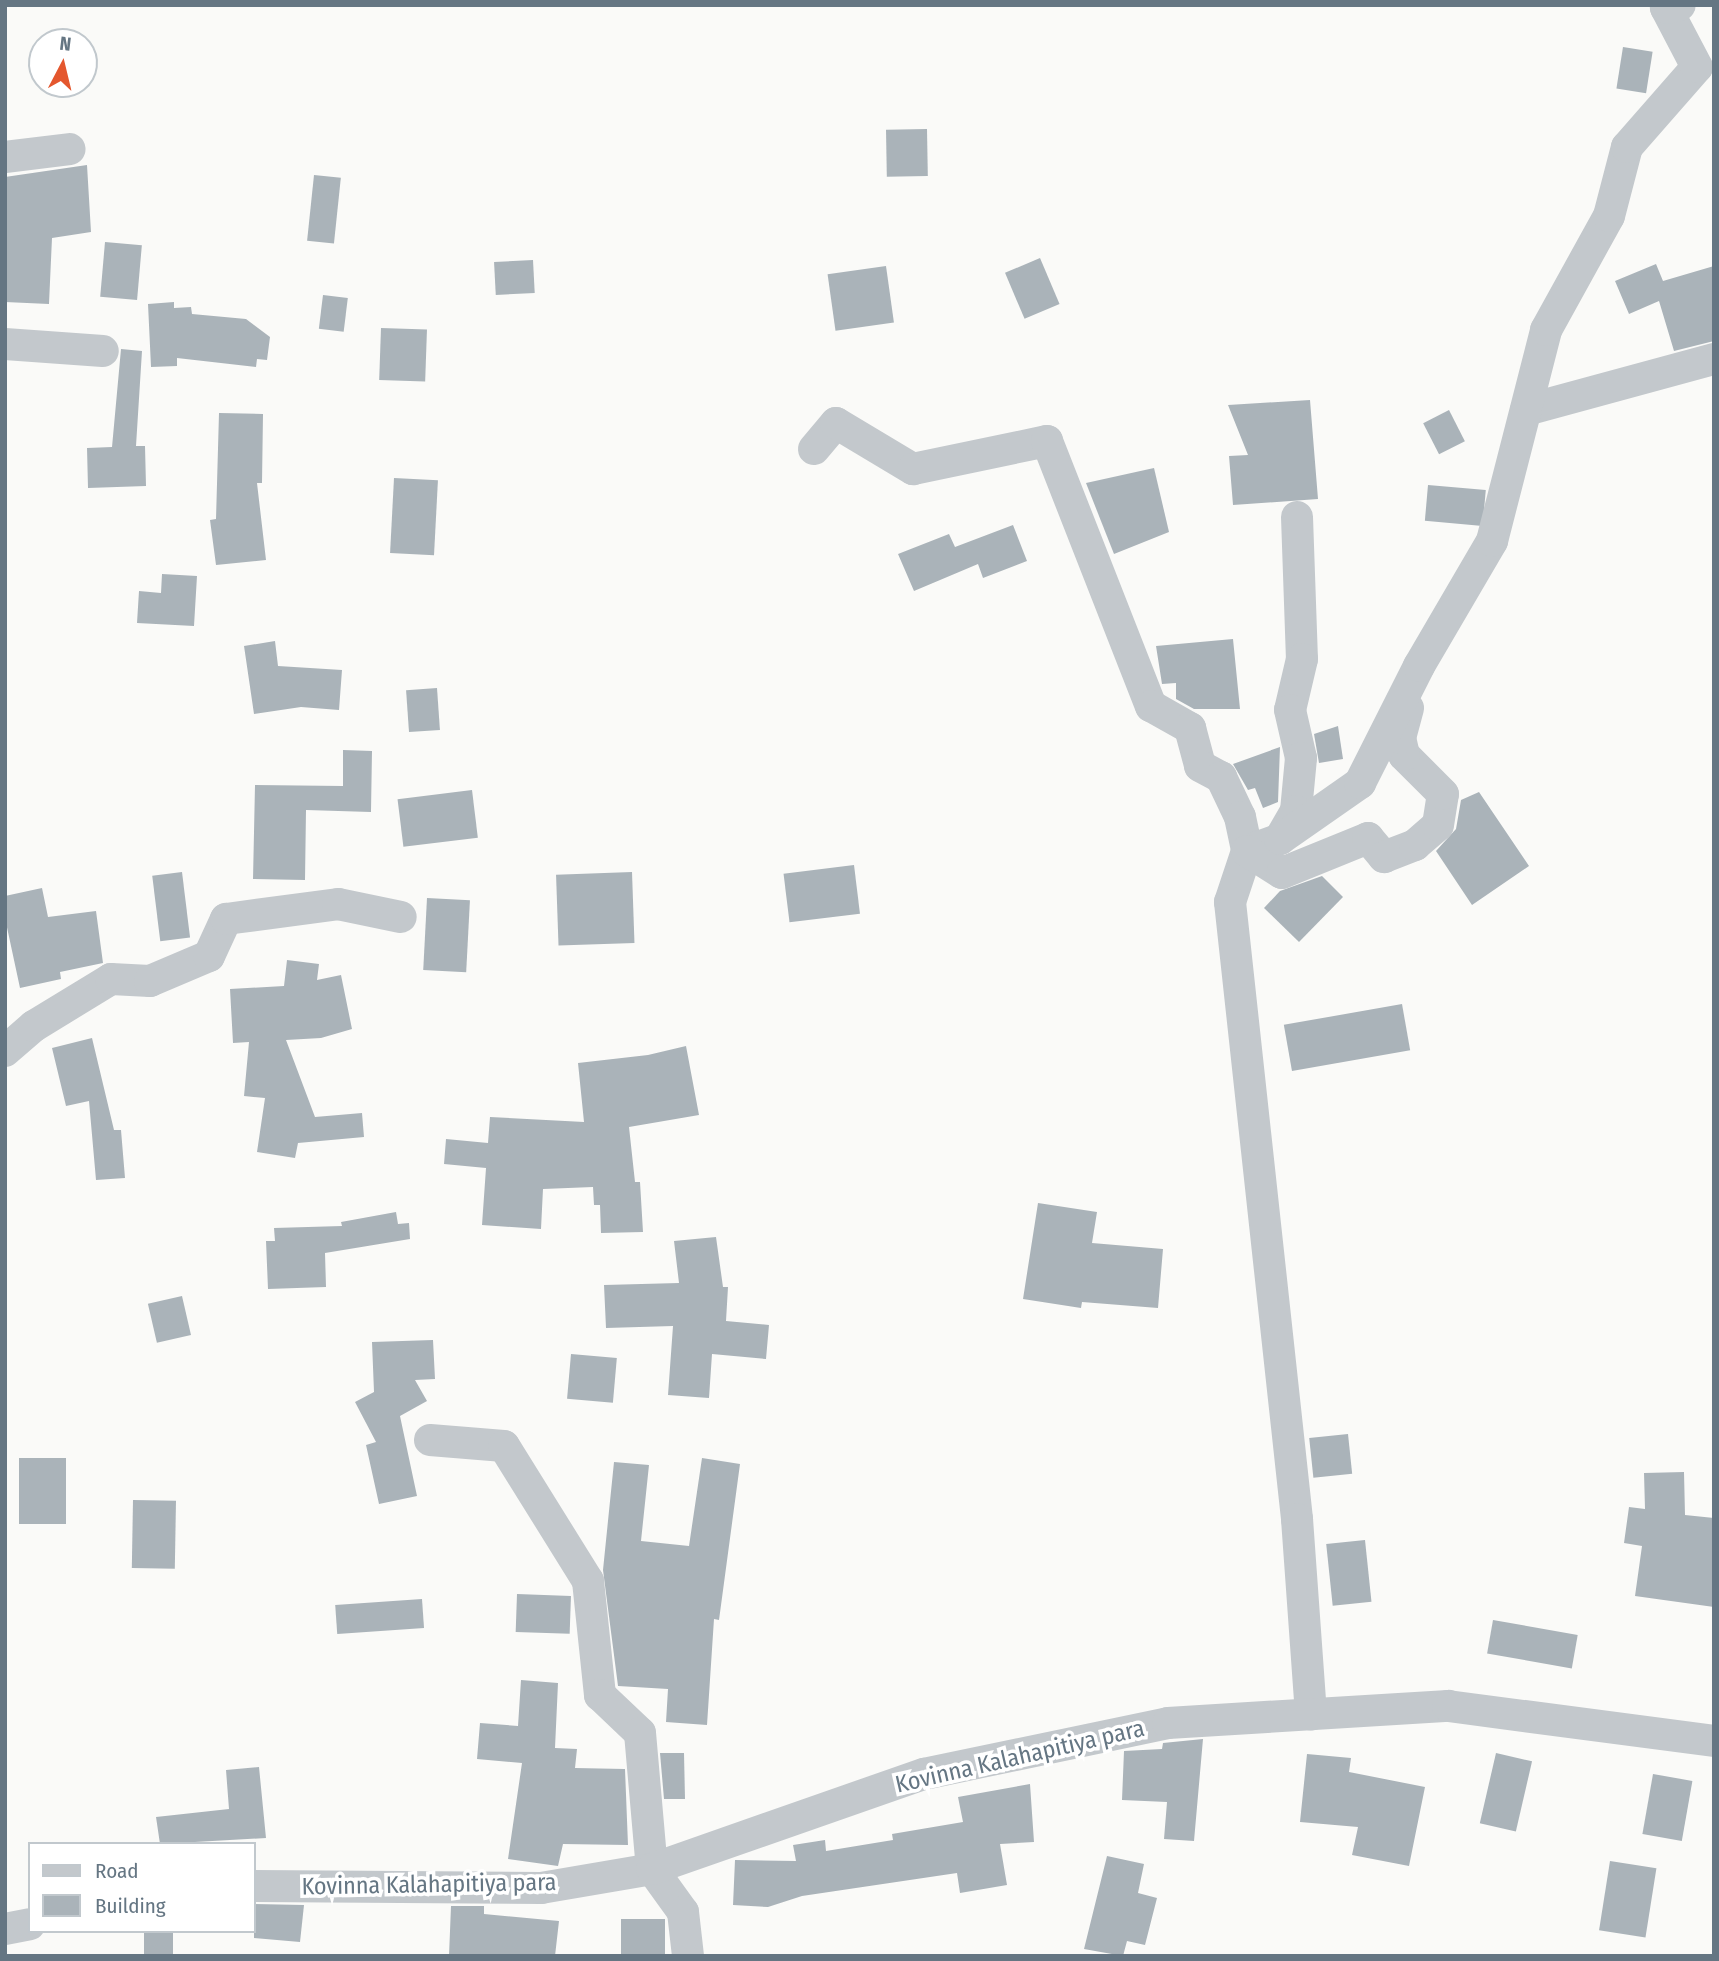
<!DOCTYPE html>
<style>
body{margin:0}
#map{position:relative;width:1719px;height:1961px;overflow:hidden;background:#fafaf8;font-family:"Fira Sans Condensed",sans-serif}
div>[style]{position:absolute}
.building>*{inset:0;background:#aab3b9;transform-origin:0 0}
.minor>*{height:32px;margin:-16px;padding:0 16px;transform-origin:16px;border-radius:16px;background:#c3c8cc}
span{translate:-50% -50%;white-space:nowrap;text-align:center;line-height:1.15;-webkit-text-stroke:7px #fff;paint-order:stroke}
.street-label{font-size:24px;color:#657683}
.frame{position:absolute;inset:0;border:7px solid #657683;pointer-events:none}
.legend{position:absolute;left:28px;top:1842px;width:228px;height:91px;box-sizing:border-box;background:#fff;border:2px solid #c1c8cd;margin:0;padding:9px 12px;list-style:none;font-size:21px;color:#657683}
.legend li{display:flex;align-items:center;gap:14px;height:35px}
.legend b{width:35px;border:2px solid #c1c8cd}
.north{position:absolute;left:28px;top:28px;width:70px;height:70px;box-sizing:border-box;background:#fff;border:2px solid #c1c8cd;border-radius:50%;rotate:7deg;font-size:19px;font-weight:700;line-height:28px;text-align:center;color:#657683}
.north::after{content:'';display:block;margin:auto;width:24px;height:32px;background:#e4572e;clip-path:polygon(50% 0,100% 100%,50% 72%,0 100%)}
</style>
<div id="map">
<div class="building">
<div style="left:1623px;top:47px;width:30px;height:42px;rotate:9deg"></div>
<div style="left:927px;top:129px;width:47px;height:41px;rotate:89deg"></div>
<div style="clip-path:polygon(87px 165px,91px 232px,52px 238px,49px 304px,5px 302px,5px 177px)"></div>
<div style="left:314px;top:175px;width:27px;height:66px;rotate:6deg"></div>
<div style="left:105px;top:242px;width:37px;height:55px;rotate:5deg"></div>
<div style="left:1040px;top:258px;width:50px;height:38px;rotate:67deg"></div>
<div style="left:533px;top:260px;width:33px;height:39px;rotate:87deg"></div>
<div style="clip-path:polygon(1656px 264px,1663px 281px,1714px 266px,1714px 341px,1674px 351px,1659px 301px,1629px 314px,1615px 281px)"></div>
<div style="left:886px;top:266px;width:57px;height:59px;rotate:82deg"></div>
<div style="left:323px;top:295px;width:25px;height:34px;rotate:7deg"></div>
<div style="clip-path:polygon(174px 302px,174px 308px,191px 307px,192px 314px,246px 319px,270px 337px,267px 360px,257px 359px,256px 367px,177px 358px,177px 366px,151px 367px,148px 304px)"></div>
<div style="left:381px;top:328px;width:46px;height:52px;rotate:2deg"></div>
<div style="clip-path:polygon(121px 349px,142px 351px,136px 446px,145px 446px,146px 486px,88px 488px,87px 448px,112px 447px)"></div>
<div style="clip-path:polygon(1310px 400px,1318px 499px,1233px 505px,1229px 456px,1248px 455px,1228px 405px)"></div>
<div style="left:1449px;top:410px;width:35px;height:29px;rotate:63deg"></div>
<div style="clip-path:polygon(219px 413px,263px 414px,262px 483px,257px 483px,266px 560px,216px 565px,210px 520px,216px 519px)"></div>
<div style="clip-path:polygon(1154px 468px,1169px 532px,1114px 554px,1086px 483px)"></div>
<div style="left:394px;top:478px;width:44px;height:75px;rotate:3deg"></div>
<div style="left:1428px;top:485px;width:58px;height:36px;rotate:5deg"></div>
<div style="clip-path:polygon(1013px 525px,1027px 561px,983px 578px,978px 564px,914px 591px,898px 554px,949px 534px,955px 547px)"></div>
<div style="clip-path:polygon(162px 574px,197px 576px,194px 626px,137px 623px,139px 591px,161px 593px)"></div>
<div style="clip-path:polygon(1233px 639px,1240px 709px,1194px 709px,1176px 699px,1176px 683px,1162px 684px,1156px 646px)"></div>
<div style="clip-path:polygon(275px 641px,278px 666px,342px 670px,339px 710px,301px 707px,254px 714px,244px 646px)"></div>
<div style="left:437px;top:688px;width:42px;height:31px;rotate:86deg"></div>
<div style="clip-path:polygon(1338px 726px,1343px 759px,1319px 763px,1314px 734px)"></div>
<div style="clip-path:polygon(1280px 747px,1278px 802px,1263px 808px,1255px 788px,1248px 790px,1233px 764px)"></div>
<div style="clip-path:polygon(343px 750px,372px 751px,371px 812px,306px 810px,305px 880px,253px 879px,255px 785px,343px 786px)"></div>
<div style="left:472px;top:790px;width:48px;height:75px;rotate:83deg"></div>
<div style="clip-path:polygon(1479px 792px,1529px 866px,1472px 905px,1436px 851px,1456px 829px,1461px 800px)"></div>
<div style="left:854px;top:865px;width:49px;height:71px;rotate:83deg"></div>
<div style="left:182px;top:872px;width:66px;height:30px;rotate:83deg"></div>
<div style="left:632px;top:872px;width:71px;height:76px;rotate:88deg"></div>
<div style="clip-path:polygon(1322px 876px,1343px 897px,1299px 942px,1264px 908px,1280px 891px)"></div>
<div style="clip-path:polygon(42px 888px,48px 917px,96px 911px,103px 963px,60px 972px,61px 979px,20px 988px,5px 918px,5px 896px)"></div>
<div style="left:427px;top:898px;width:43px;height:72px;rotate:3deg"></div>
<div style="clip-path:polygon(287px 960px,319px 964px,317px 980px,341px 975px,352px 1029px,321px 1038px,286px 1040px,315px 1117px,362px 1113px,364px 1137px,298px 1143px,295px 1158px,257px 1152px,265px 1098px,244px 1096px,249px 1042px,233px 1043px,230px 989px,284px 986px)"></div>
<div style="left:1402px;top:1004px;width:47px;height:120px;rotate:80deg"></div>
<div style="clip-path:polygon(92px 1038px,114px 1130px,121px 1130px,125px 1178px,96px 1180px,89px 1101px,66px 1106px,52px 1048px)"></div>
<div style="clip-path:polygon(686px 1046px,699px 1115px,629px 1127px,635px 1182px,640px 1182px,643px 1232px,601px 1233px,600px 1205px,594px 1205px,593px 1187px,543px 1189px,541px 1229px,482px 1225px,486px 1168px,444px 1164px,446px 1139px,488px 1143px,490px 1117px,584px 1122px,578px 1063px,648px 1055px)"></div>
<div style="clip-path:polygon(1038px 1203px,1097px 1212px,1092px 1243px,1163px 1249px,1158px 1308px,1082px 1302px,1081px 1308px,1023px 1299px)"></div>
<div style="clip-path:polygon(396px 1212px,398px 1224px,409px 1223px,410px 1239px,325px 1253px,326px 1287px,268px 1289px,266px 1241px,275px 1241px,274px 1228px,342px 1226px,341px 1222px)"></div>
<div style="clip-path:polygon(716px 1237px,723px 1287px,728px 1287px,726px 1321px,769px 1325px,766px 1359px,712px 1354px,709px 1398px,668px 1395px,673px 1326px,606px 1328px,604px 1285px,679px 1283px,674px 1241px)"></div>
<div style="left:182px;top:1296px;width:40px;height:35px;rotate:77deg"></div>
<div style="clip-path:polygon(433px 1340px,435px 1379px,415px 1380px,427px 1401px,400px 1416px,417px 1496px,379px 1504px,366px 1445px,376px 1442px,355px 1402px,374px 1392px,372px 1342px)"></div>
<div style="left:571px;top:1354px;width:46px;height:45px;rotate:5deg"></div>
<div style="left:1348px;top:1434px;width:40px;height:39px;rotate:84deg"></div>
<div style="left:19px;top:1458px;width:47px;height:66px"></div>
<div style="clip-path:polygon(702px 1458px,740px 1464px,719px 1620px,714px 1619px,707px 1725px,666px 1722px,668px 1689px,618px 1686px,603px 1570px,614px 1462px,649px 1465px,641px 1541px,689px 1546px)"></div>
<div style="clip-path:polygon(1684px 1472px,1685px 1515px,1714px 1518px,1714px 1607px,1635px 1596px,1642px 1546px,1624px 1543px,1629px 1507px,1645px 1509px,1644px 1473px)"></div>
<div style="left:133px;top:1500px;width:43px;height:68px;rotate:1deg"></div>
<div style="left:1365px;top:1540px;width:62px;height:39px;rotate:84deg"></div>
<div style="left:517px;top:1594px;width:54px;height:38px;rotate:2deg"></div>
<div style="left:422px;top:1599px;width:29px;height:87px;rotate:86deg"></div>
<div style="left:1493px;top:1620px;width:86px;height:34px;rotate:10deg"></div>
<div style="clip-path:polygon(521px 1680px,558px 1683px,555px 1748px,577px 1749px,575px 1768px,625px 1769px,628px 1845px,563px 1844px,558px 1866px,508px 1859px,522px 1763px,477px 1759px,480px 1723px,518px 1726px)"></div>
<div style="clip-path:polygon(1203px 1739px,1194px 1841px,1164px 1839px,1167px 1802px,1122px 1800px,1124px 1751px,1162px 1749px,1163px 1743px)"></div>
<div style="clip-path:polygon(660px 1753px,684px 1753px,685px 1799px,664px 1799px)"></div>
<div style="left:1496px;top:1753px;width:37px;height:72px;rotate:13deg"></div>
<div style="clip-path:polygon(1307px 1754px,1351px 1758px,1349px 1772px,1425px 1787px,1409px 1866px,1352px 1855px,1358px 1827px,1300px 1822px)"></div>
<div style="clip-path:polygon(259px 1767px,266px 1838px,160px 1844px,156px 1817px,229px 1809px,226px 1770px)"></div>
<div style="left:1653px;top:1774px;width:40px;height:61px;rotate:10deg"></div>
<div style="clip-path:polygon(1030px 1784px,1034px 1842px,1000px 1844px,1007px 1885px,960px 1893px,957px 1873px,802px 1896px,768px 1907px,733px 1905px,735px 1860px,796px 1861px,793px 1845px,825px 1840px,826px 1851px,893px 1840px,892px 1834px,963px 1822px,958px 1797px)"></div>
<div style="clip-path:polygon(1107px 1856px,1144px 1864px,1138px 1893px,1157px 1898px,1145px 1945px,1127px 1941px,1123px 1956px,1084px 1949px)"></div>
<div style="left:1610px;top:1861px;width:47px;height:70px;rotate:9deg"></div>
<div style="clip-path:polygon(254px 1904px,304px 1905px,300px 1942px,254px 1938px)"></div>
<div style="clip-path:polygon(451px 1906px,484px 1906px,484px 1914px,559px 1921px,555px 1956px,449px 1956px)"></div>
<div style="left:621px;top:1919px;width:44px;height:37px"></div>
<div style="left:144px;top:1931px;width:29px;height:25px"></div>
</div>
<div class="minor">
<div style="left:5px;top:157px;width:65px;rotate:-7deg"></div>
<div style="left:5px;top:344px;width:98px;rotate:4.1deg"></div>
<div style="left:1526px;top:410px;width:195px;rotate:-15.2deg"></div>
<div style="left:814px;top:449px;width:34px;rotate:-50deg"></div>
<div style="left:836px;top:423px;width:90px;rotate:30.9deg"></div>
<div style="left:913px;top:469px;width:137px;rotate:-11.8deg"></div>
<div style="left:1047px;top:441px;width:285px;rotate:68.6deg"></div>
<div style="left:1151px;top:706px;width:45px;rotate:29.4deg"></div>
<div style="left:1190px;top:728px;width:39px;rotate:75deg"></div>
<div style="left:1200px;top:766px;width:24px;rotate:28deg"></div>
<div style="left:1221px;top:777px;width:44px;rotate:64.6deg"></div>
<div style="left:1240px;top:817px;width:35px;rotate:78deg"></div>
<div style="left:1247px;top:851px;width:54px;rotate:108.4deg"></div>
<div style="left:1230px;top:902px;width:621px;rotate:83.8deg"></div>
<div style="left:1297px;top:1519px;width:196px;rotate:85.9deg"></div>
<div style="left:1297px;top:517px;width:142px;rotate:88deg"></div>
<div style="left:1302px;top:659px;width:52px;rotate:103.2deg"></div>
<div style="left:1290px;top:710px;width:49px;rotate:77.1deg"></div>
<div style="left:1301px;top:758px;width:53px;rotate:95.4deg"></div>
<div style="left:1296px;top:811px;width:32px;rotate:120deg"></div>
<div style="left:1280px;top:839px;width:35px;rotate:160deg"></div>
<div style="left:1247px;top:851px;width:41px;rotate:32.2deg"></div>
<div style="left:1282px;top:873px;width:93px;rotate:-22.1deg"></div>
<div style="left:1368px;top:838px;width:25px;rotate:50deg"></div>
<div style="left:1384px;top:857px;width:33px;rotate:-21deg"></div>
<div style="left:1415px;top:845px;width:30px;rotate:-41deg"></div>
<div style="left:1438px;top:825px;width:31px;rotate:-81deg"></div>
<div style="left:1443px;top:794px;width:55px;rotate:-135deg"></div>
<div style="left:1404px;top:755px;width:17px;rotate:-103deg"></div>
<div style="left:1400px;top:738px;width:31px;rotate:-75deg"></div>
<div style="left:1280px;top:839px;width:98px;rotate:-35deg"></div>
<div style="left:1360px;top:783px;width:131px;rotate:-63.2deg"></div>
<div style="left:1419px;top:666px;width:145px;rotate:-59.7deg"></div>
<div style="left:1492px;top:541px;width:218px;rotate:-75.6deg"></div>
<div style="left:1546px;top:330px;width:130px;rotate:-61.1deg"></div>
<div style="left:1609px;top:216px;width:71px;rotate:-75.4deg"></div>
<div style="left:1627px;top:147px;width:106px;rotate:-48.8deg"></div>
<div style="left:1697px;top:67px;width:67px;rotate:-117.7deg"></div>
<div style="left:1666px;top:8px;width:14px;rotate:-12deg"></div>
<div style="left:5px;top:1051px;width:38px;rotate:-41deg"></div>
<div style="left:34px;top:1026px;width:90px;rotate:-31.4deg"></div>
<div style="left:111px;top:979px;width:39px;rotate:3deg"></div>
<div style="left:150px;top:981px;width:64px;rotate:-23deg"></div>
<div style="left:209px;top:956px;width:41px;rotate:-65.3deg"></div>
<div style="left:226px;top:919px;width:113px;rotate:-7.6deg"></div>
<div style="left:338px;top:904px;width:64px;rotate:11.7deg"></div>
<div style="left:430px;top:1440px;width:74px;rotate:4.6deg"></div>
<div style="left:504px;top:1446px;width:159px;rotate:58.1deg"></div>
<div style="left:588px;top:1581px;width:115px;rotate:84deg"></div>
<div style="left:600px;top:1695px;width:55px;rotate:43.5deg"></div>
<div style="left:640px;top:1733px;width:137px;rotate:85deg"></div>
<div style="left:652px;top:1869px;width:53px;rotate:54.2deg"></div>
<div style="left:683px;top:1912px;width:44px;rotate:83.5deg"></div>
<div style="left:254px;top:1886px;width:287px;rotate:0.4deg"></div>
<div style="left:541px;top:1888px;width:113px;rotate:-9.7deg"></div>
<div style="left:652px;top:1869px;width:288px;rotate:-19.3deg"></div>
<div style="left:924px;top:1774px;width:249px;rotate:-11.8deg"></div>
<div style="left:1168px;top:1723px;width:281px;rotate:-3.5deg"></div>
<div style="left:1448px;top:1706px;width:268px;rotate:7.5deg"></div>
<div style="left:5px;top:1929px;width:25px;rotate:-11deg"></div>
</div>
<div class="street-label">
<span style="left:1020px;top:1757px;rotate:-13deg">Kovinna Kalahapitiya para</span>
<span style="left:429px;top:1885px;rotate:-1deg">Kovinna Kalahapitiya para</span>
</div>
<div class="frame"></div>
<ul class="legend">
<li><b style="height:9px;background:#c3c8cc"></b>Road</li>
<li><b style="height:19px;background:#aab3b9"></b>Building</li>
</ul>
<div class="north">N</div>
</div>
